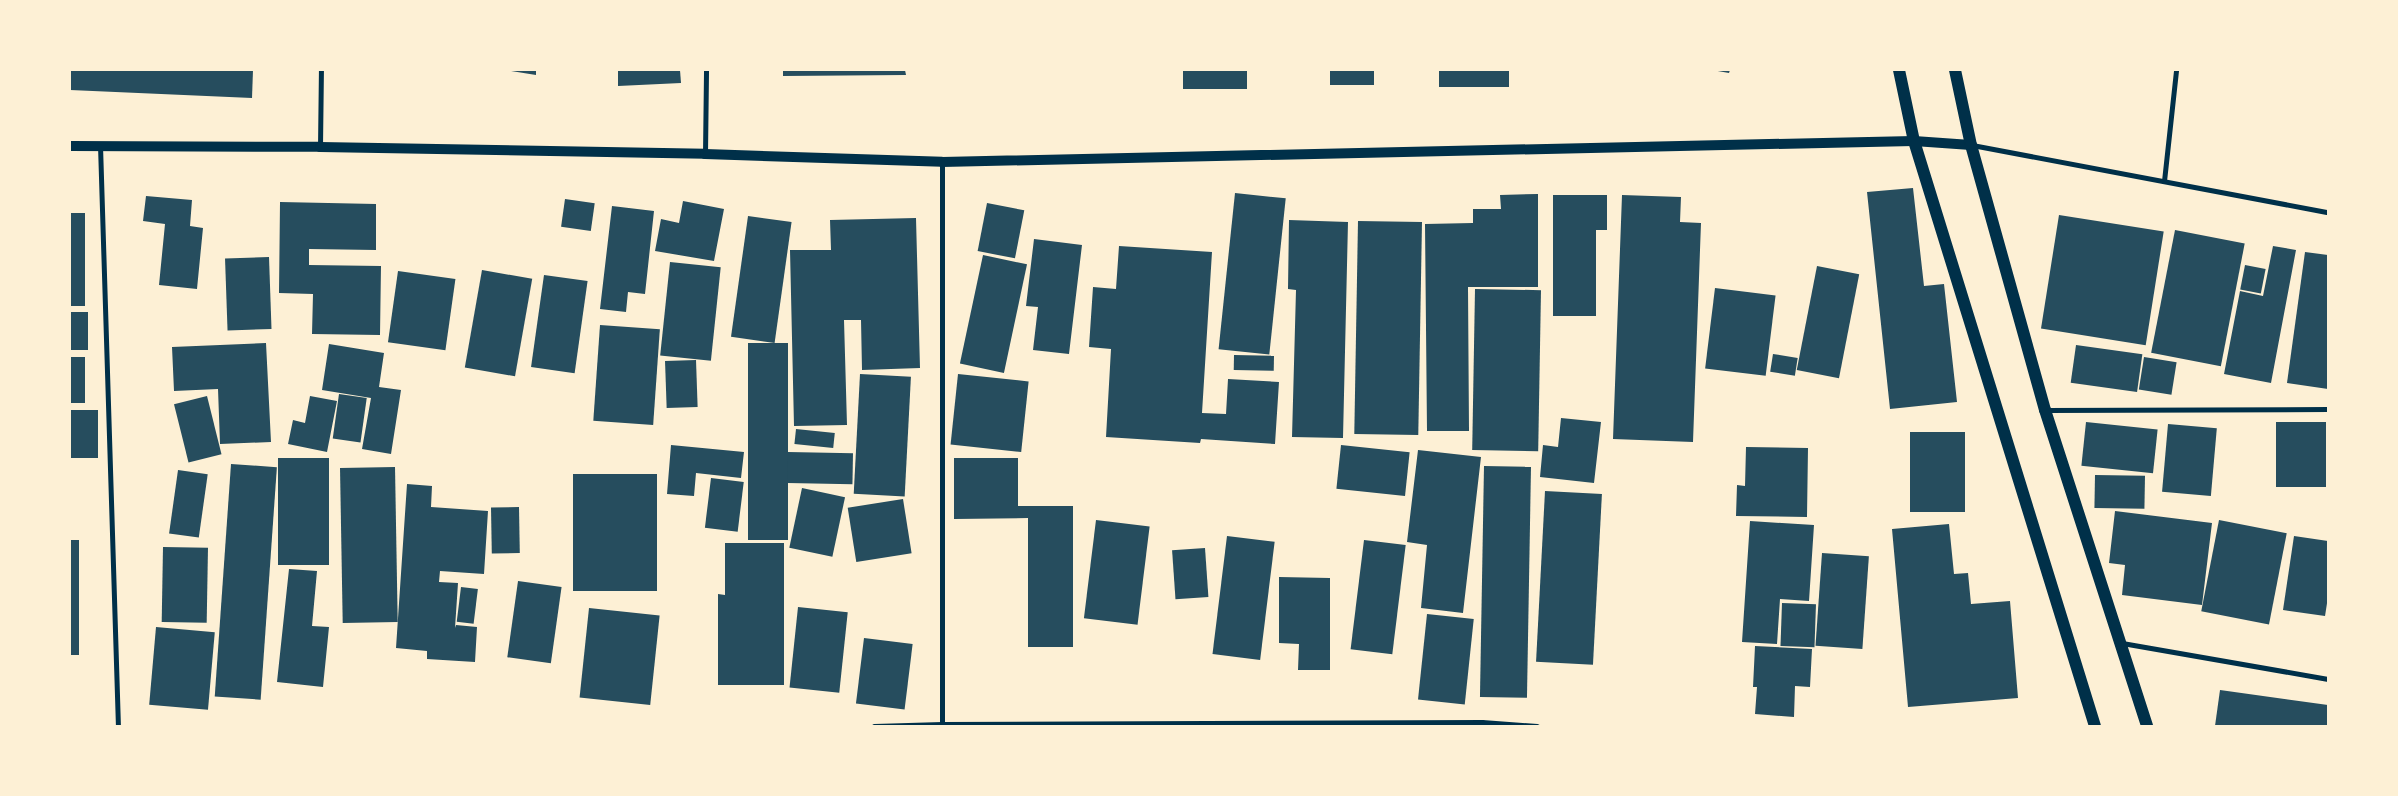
<!DOCTYPE html>
<style>
body{margin:0}
#map{position:relative;width:2398px;height:796px;overflow:hidden;background:#fdf0d5;font-family:Bitter,serif}
div>[style]{position:absolute}
.building>*{inset:0;background:#264d5e;transform-origin:0 0}
.minor>*{height:5px;margin:-2.5px;padding:0 2.5px;transform-origin:2.5px;border-radius:2.5px;background:#003049}
.secondary>*{height:10px;margin:-5px;padding:0 5px;transform-origin:5px;border-radius:5px;background:#003049}
.primary>*{height:12px;margin:-6px;padding:0 6px;transform-origin:6px;border-radius:6px;background:#003049}
span{translate:-50% -50%;white-space:nowrap;text-align:center;line-height:1.15;-webkit-text-stroke:4px #fdf0d5;paint-order:stroke}
.frame{position:absolute;inset:0;border:71px solid #fdf0d5;pointer-events:none}
</style>
<div id="map">
<div class="building">
<div style="clip-path:polygon(70px 70px,253px 70px,252px 98px,70px 90px)"></div>
<div style="clip-path:polygon(505px 70px,536px 70px,536px 75px)"></div>
<div style="clip-path:polygon(618px 70px,680px 70px,681px 83px,618px 86px)"></div>
<div style="clip-path:polygon(783px 70px,905px 70px,906px 75px,783px 76px)"></div>
<div style="left:1183px;top:70px;width:64px;height:19px"></div>
<div style="left:1330px;top:70px;width:44px;height:15px"></div>
<div style="left:1439px;top:70px;width:70px;height:17px"></div>
<div style="clip-path:polygon(1712px 70px,1730px 70px,1729px 73px)"></div>
<div style="clip-path:polygon(1913px 188px,1924px 286px,1944px 284px,1957px 402px,1890px 409px,1867px 192px)"></div>
<div style="left:1235px;top:193px;width:51px;height:157px;rotate:6deg"></div>
<div style="clip-path:polygon(1538px 194px,1538px 287px,1468px 287px,1469px 431px,1427px 431px,1425px 224px,1473px 223px,1473px 209px,1501px 209px,1500px 195px)"></div>
<div style="clip-path:polygon(1553px 195px,1607px 195px,1607px 230px,1596px 230px,1596px 316px,1553px 316px)"></div>
<div style="clip-path:polygon(1622px 195px,1681px 197px,1680px 222px,1701px 223px,1693px 442px,1613px 439px)"></div>
<div style="clip-path:polygon(146px 196px,192px 200px,190px 226px,203px 228px,197px 289px,159px 285px,165px 224px,143px 221px)"></div>
<div style="left:565px;top:199px;width:30px;height:28px;rotate:8deg"></div>
<div style="clip-path:polygon(683px 201px,724px 209px,714px 261px,655px 251px,661px 219px,679px 223px)"></div>
<div style="clip-path:polygon(280px 202px,376px 204px,376px 250px,309px 249px,309px 265px,381px 266px,380px 335px,312px 334px,313px 294px,279px 293px)"></div>
<div style="left:987px;top:203px;width:38px;height:49px;rotate:11deg"></div>
<div style="clip-path:polygon(612px 206px,654px 211px,645px 294px,628px 292px,626px 312px,600px 309px)"></div>
<div style="left:70px;top:213px;width:15px;height:93px"></div>
<div style="left:2059px;top:215px;width:106px;height:115px;rotate:9deg"></div>
<div style="left:748px;top:216px;width:44px;height:122px;rotate:8deg"></div>
<div style="clip-path:polygon(916px 218px,920px 368px,862px 370px,861px 320px,844px 320px,847px 425px,794px 426px,790px 250px,831px 250px,830px 220px)"></div>
<div style="clip-path:polygon(1289px 220px,1348px 222px,1343px 438px,1292px 437px,1296px 290px,1288px 289px)"></div>
<div style="left:1358px;top:221px;width:64px;height:213px;rotate:1deg"></div>
<div style="left:2175px;top:230px;width:71px;height:125px;rotate:11deg"></div>
<div style="clip-path:polygon(1034px 239px,1082px 245px,1069px 354px,1033px 350px,1038px 307px,1026px 306px)"></div>
<div style="clip-path:polygon(1119px 246px,1212px 252px,1202px 413px,1226px 414px,1228px 379px,1279px 382px,1275px 444px,1201px 439px,1200px 443px,1106px 437px,1111px 349px,1089px 347px,1093px 287px,1116px 289px)"></div>
<div style="clip-path:polygon(2273px 246px,2296px 250px,2271px 383px,2224px 374px,2240px 291px,2263px 296px)"></div>
<div style="clip-path:polygon(2305px 252px,2328px 255px,2328px 389px,2287px 383px)"></div>
<div style="left:983px;top:255px;width:45px;height:111px;rotate:12deg"></div>
<div style="left:269px;top:257px;width:72px;height:44px;rotate:88deg"></div>
<div style="left:670px;top:262px;width:51px;height:94px;rotate:6deg"></div>
<div style="left:2245px;top:265px;width:21px;height:25px;rotate:11deg"></div>
<div style="left:1817px;top:266px;width:43px;height:106px;rotate:11deg"></div>
<div style="left:482px;top:270px;width:51px;height:99px;rotate:10deg"></div>
<div style="left:398px;top:271px;width:58px;height:72px;rotate:8deg"></div>
<div style="left:544px;top:275px;width:44px;height:93px;rotate:8deg"></div>
<div style="left:1715px;top:288px;width:61px;height:81px;rotate:7deg"></div>
<div style="left:1475px;top:289px;width:66px;height:161px;rotate:1deg"></div>
<div style="left:70px;top:312px;width:18px;height:38px"></div>
<div style="left:600px;top:325px;width:60px;height:96px;rotate:4deg"></div>
<div style="clip-path:polygon(266px 343px,271px 442px,220px 444px,218px 389px,174px 391px,172px 347px)"></div>
<div style="left:748px;top:343px;width:40px;height:197px"></div>
<div style="clip-path:polygon(329px 344px,384px 353px,379px 387px,401px 390px,391px 454px,362px 449px,371px 398px,322px 390px)"></div>
<div style="left:2076px;top:345px;width:67px;height:38px;rotate:8deg"></div>
<div style="left:1773px;top:354px;width:25px;height:18px;rotate:9deg"></div>
<div style="left:1234px;top:355px;width:40px;height:15px;rotate:1deg"></div>
<div style="left:70px;top:357px;width:15px;height:46px"></div>
<div style="left:2144px;top:357px;width:33px;height:33px;rotate:9deg"></div>
<div style="left:696px;top:360px;width:47px;height:31px;rotate:88deg"></div>
<div style="left:860px;top:374px;width:51px;height:120px;rotate:3deg"></div>
<div style="left:958px;top:374px;width:71px;height:71px;rotate:6deg"></div>
<div style="left:339px;top:394px;width:28px;height:45px;rotate:8deg"></div>
<div style="left:207px;top:396px;width:60px;height:34px;rotate:76deg"></div>
<div style="clip-path:polygon(310px 396px,337px 401px,327px 452px,288px 444px,293px 420px,305px 423px)"></div>
<div style="left:70px;top:410px;width:28px;height:48px"></div>
<div style="clip-path:polygon(1561px 418px,1601px 422px,1594px 483px,1540px 477px,1543px 445px,1558px 447px)"></div>
<div style="left:2086px;top:422px;width:72px;height:44px;rotate:6deg"></div>
<div style="left:2276px;top:422px;width:50px;height:65px"></div>
<div style="left:2168px;top:424px;width:49px;height:68px;rotate:5deg"></div>
<div style="left:796px;top:429px;width:39px;height:15px;rotate:6deg"></div>
<div style="left:1910px;top:432px;width:55px;height:80px"></div>
<div style="clip-path:polygon(671px 445px,744px 452px,741px 478px,696px 473px,694px 496px,667px 494px)"></div>
<div style="left:1341px;top:445px;width:69px;height:44px;rotate:6deg"></div>
<div style="clip-path:polygon(1746px 447px,1808px 448px,1807px 517px,1736px 516px,1737px 485px,1745px 486px)"></div>
<div style="clip-path:polygon(1418px 450px,1481px 457px,1463px 613px,1421px 608px,1427px 545px,1407px 542px)"></div>
<div style="left:788px;top:452px;width:65px;height:31px;rotate:1deg"></div>
<div style="left:278px;top:458px;width:51px;height:107px"></div>
<div style="clip-path:polygon(954px 458px,1018px 458px,1018px 506px,1073px 506px,1073px 647px,1028px 647px,1028px 518px,954px 519px)"></div>
<div style="left:231px;top:464px;width:46px;height:233px;rotate:4deg"></div>
<div style="left:1484px;top:466px;width:47px;height:231px;rotate:1deg"></div>
<div style="left:395px;top:467px;width:155px;height:55px;rotate:89deg"></div>
<div style="left:178px;top:470px;width:30px;height:64px;rotate:8deg"></div>
<div style="left:573px;top:474px;width:84px;height:117px"></div>
<div style="left:2095px;top:475px;width:50px;height:33px;rotate:1deg"></div>
<div style="left:711px;top:478px;width:33px;height:50px;rotate:7deg"></div>
<div style="clip-path:polygon(407px 484px,432px 486px,431px 507px,488px 511px,484px 574px,440px 571px,439px 582px,458px 583px,455px 628px,456px 625px,477px 627px,475px 662px,427px 659px,427px 651px,396px 648px)"></div>
<div style="left:802px;top:488px;width:44px;height:61px;rotate:12deg"></div>
<div style="left:1545px;top:491px;width:57px;height:171px;rotate:3deg"></div>
<div style="left:903px;top:499px;width:55px;height:56px;rotate:81deg"></div>
<div style="left:519px;top:507px;width:46px;height:28px;rotate:89deg"></div>
<div style="clip-path:polygon(2115px 511px,2212px 523px,2202px 605px,2122px 595px,2125px 565px,2109px 563px)"></div>
<div style="left:1096px;top:520px;width:54px;height:99px;rotate:7deg"></div>
<div style="left:2219px;top:520px;width:69px;height:93px;rotate:11deg"></div>
<div style="clip-path:polygon(1750px 521px,1814px 525px,1809px 601px,1780px 599px,1777px 644px,1742px 642px)"></div>
<div style="clip-path:polygon(1949px 524px,1954px 574px,1968px 573px,1971px 604px,2010px 601px,2018px 698px,1908px 707px,1892px 529px)"></div>
<div style="left:1227px;top:536px;width:48px;height:119px;rotate:7deg"></div>
<div style="clip-path:polygon(2294px 536px,2328px 541px,2328px 597px,2325px 616px,2283px 610px)"></div>
<div style="left:70px;top:540px;width:9px;height:115px"></div>
<div style="left:1364px;top:540px;width:42px;height:110px;rotate:7deg"></div>
<div style="clip-path:polygon(725px 543px,784px 543px,784px 685px,718px 685px,718px 594px,725px 595px)"></div>
<div style="left:163px;top:547px;width:45px;height:75px;rotate:1deg"></div>
<div style="left:1205px;top:548px;width:49px;height:33px;rotate:86deg"></div>
<div style="left:1822px;top:553px;width:47px;height:93px;rotate:4deg"></div>
<div style="clip-path:polygon(289px 569px,317px 571px,312px 626px,329px 627px,323px 687px,277px 682px)"></div>
<div style="clip-path:polygon(1279px 577px,1330px 578px,1330px 670px,1298px 670px,1299px 644px,1279px 643px)"></div>
<div style="left:518px;top:581px;width:44px;height:77px;rotate:8deg"></div>
<div style="left:461px;top:587px;width:17px;height:35px;rotate:7deg"></div>
<div style="left:1782px;top:603px;width:34px;height:43px;rotate:2deg"></div>
<div style="left:798px;top:607px;width:50px;height:81px;rotate:6deg"></div>
<div style="left:589px;top:608px;width:71px;height:90px;rotate:6deg"></div>
<div style="left:1427px;top:614px;width:47px;height:86px;rotate:6deg"></div>
<div style="left:156px;top:627px;width:59px;height:78px;rotate:5deg"></div>
<div style="left:864px;top:638px;width:49px;height:66px;rotate:7deg"></div>
<div style="clip-path:polygon(1755px 646px,1812px 649px,1810px 687px,1795px 686px,1794px 717px,1755px 714px,1757px 687px,1753px 687px)"></div>
<div style="clip-path:polygon(2220px 690px,2328px 705px,2328px 726px,2215px 726px)"></div>
</div>
<div class="minor">
<div style="left:100px;top:145px;width:581px;rotate:88.23deg"></div>
<div style="left:1972px;top:145px;width:362px;rotate:10.7deg"></div>
<div style="left:320px;top:147px;width:77px;rotate:-89.3deg"></div>
<div style="left:705px;top:154px;width:84px;rotate:-89.3deg"></div>
<div style="left:942px;top:162px;width:564px;rotate:90deg"></div>
<div style="left:2164px;top:181px;width:112px;rotate:-83.8deg"></div>
<div style="left:2046px;top:410px;width:282px;rotate:-0.2deg"></div>
<div style="left:2122px;top:643px;width:209px;rotate:9.9deg"></div>
<div style="left:874px;top:726px;width:68px;rotate:-1.7deg"></div>
<div style="left:942px;top:724px;width:540px;rotate:-0.21deg"></div>
<div style="left:1482px;top:722px;width:55px;rotate:4.2deg"></div>
</div>
<div class="secondary">
<div style="left:70px;top:146px;width:250px;rotate:0.2deg"></div>
<div style="left:320px;top:147px;width:385px;rotate:1deg"></div>
<div style="left:705px;top:154px;width:237px;rotate:1.9deg"></div>
<div style="left:942px;top:162px;width:972px;rotate:-1.24deg"></div>
<div style="left:1914px;top:141px;width:57px;rotate:4deg"></div>
</div>
<div class="primary">
<div style="left:1899px;top:70px;width:73px;rotate:78.1deg"></div>
<div style="left:1914px;top:141px;width:612px;rotate:72.81deg"></div>
<div style="left:1955px;top:70px;width:77px;rotate:78deg"></div>
<div style="left:1971px;top:145px;width:275px;rotate:74.4deg"></div>
<div style="left:2045px;top:410px;width:332px;rotate:72.1deg"></div>
</div>
<div class="frame"></div>
</div>
